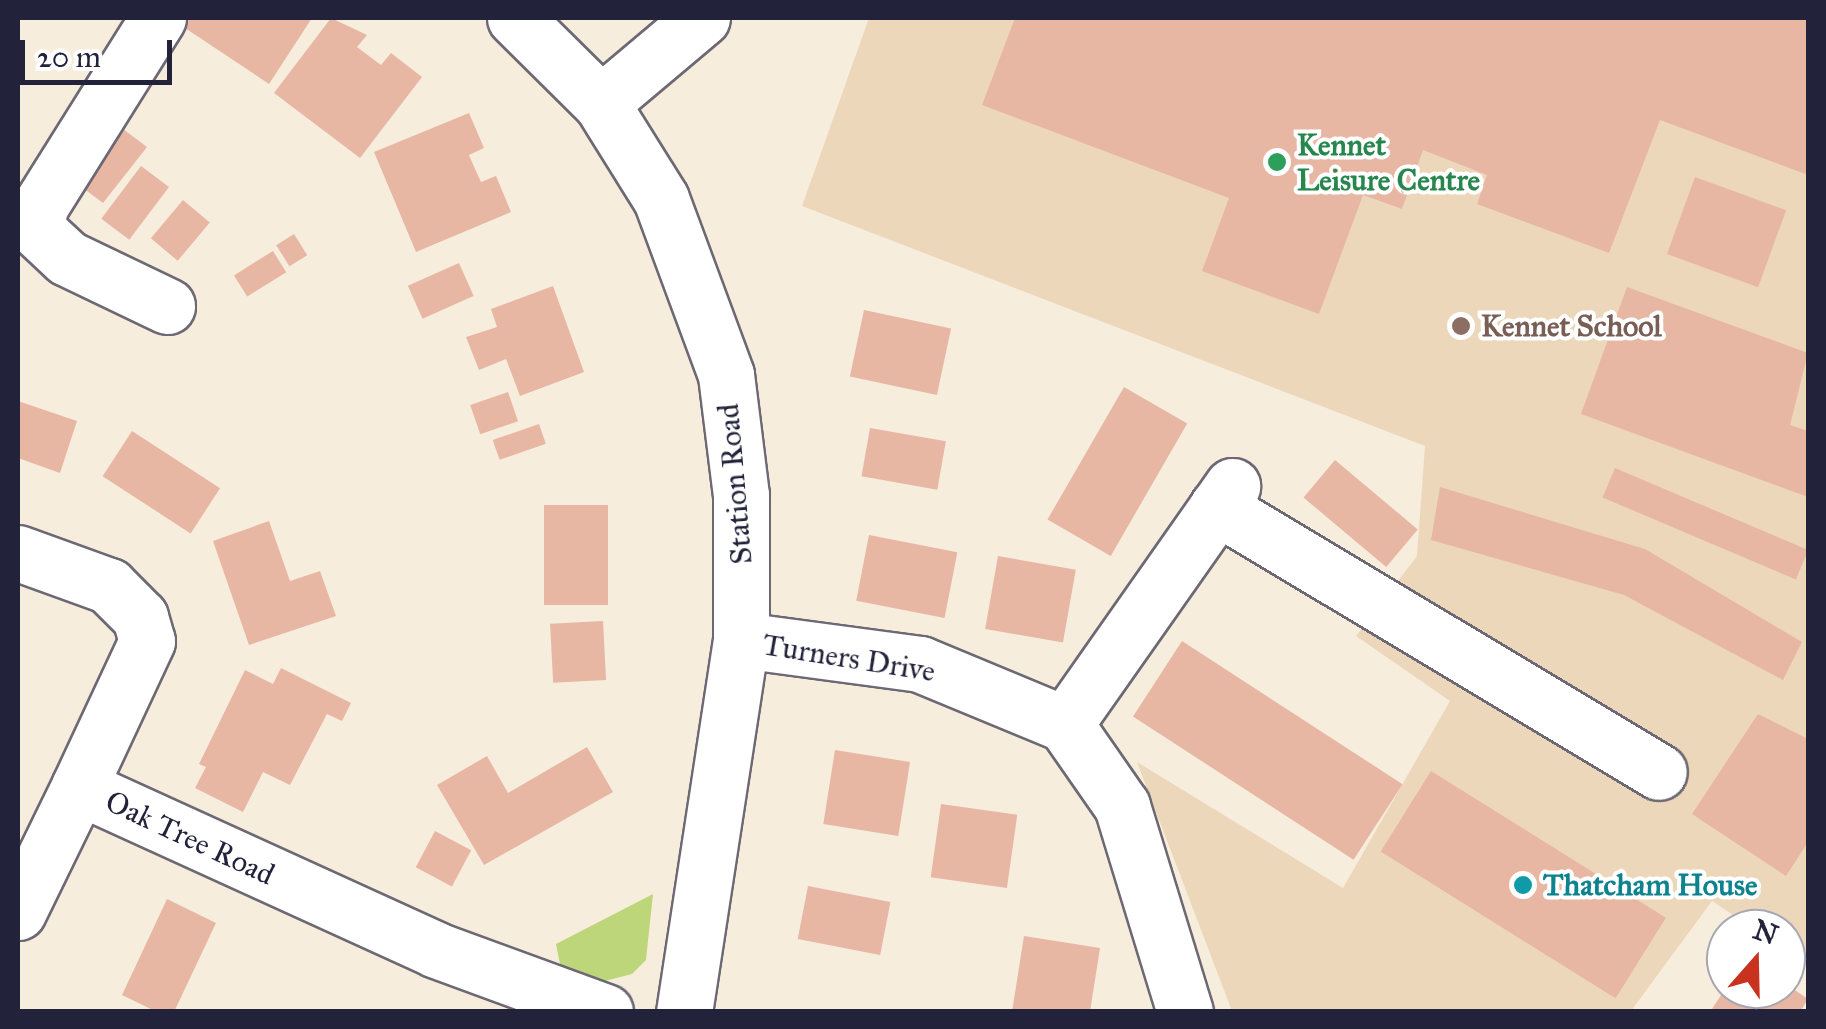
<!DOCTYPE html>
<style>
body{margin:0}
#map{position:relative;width:1826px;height:1029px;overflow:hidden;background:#f7eddd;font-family:"IM FELL Great Primer",serif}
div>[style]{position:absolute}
.built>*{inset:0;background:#edd7bb}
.green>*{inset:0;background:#bed67a}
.building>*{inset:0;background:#e7b7a4;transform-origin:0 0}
.roads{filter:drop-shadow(2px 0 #6d6974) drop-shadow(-2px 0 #6d6974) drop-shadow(0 2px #6d6974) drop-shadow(0 -2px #6d6974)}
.minor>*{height:55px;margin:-27.5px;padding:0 27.5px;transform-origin:27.5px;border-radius:27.5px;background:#fff}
.dots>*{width:28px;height:28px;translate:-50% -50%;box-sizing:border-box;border:5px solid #fff;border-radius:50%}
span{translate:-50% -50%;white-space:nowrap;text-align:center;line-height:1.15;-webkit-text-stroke:8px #fff;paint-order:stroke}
.leisure-label{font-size:30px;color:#27864d;font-weight:700}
.left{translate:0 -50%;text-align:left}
.education-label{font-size:30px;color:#785e54;font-weight:700}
.street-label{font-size:30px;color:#22223b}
.culture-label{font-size:30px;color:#0d838f;font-weight:700}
.frame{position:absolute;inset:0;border:20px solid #22223b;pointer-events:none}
.north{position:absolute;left:1706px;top:909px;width:100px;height:100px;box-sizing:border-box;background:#fff;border:2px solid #a7a7b1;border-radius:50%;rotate:20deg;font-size:28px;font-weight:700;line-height:40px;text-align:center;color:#22223b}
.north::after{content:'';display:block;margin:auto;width:35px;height:45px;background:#c8321e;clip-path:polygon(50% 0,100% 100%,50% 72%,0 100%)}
.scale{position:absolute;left:20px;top:40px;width:152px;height:45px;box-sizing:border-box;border:5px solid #22223b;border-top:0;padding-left:12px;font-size:30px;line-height:35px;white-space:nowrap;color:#22223b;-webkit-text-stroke:8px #fff;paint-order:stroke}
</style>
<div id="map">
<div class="built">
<div style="clip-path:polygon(869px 18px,1808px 18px,1808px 966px,1786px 951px,1786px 929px,1754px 929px,1712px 901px,1631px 1011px,1232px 1011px,1137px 762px,1343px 888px,1450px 701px,1356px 636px,1417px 556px,1425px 446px,802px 206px)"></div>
</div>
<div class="green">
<div style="clip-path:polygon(653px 894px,646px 960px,632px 974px,601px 982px,562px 974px,556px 944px)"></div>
</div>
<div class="building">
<div style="clip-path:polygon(183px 18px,312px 18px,269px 84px,179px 24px)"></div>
<div style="clip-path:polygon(331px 18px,367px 35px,357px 47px,381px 65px,391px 53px,422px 77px,360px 158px,274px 93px)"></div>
<div style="clip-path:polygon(1015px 18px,1808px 18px,1808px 175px,1660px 120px,1609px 253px,1477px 204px,1487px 175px,1423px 150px,1402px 209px,1363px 195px,1319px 314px,1202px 271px,1229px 198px,982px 105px)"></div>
<div style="clip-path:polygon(469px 113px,484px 148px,469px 155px,475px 169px,481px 182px,496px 176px,511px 212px,416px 252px,374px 152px)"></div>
<div style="clip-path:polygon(111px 120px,147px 147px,103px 203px,83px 188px,111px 151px,96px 139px)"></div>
<div style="left:141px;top:166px;width:35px;height:66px;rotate:37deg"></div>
<div style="left:1695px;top:177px;width:97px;height:82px;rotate:20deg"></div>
<div style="left:183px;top:200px;width:35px;height:50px;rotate:40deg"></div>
<div style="left:294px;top:234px;width:25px;height:21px;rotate:58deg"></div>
<div style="left:273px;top:251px;width:25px;height:46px;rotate:58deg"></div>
<div style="left:459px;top:263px;width:36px;height:56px;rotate:66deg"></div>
<div style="clip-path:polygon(553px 286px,584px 372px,520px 396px,506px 359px,479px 370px,466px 337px,497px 327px,491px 309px)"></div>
<div style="clip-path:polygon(1627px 287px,1808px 353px,1790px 425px,1808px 431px,1808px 497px,1581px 414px)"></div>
<div style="left:864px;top:310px;width:89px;height:68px;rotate:12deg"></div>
<div style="left:1124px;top:387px;width:73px;height:153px;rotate:30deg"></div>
<div style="left:508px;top:392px;width:31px;height:40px;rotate:71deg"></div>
<div style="clip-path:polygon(18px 401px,77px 421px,60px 473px,18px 458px)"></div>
<div style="left:539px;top:424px;width:21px;height:49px;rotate:71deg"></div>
<div style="left:870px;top:428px;width:77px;height:49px;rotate:10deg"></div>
<div style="left:132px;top:431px;width:105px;height:54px;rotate:33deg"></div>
<div style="left:1335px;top:460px;width:108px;height:49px;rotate:40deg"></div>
<div style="left:1615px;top:468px;width:210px;height:32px;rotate:23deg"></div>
<div style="clip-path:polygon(1440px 487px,1645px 549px,1802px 642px,1783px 680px,1624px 595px,1431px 540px)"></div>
<div style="left:544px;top:505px;width:64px;height:100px"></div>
<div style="clip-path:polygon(269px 521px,290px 581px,320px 571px,336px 616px,249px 645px,213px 541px)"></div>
<div style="left:869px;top:535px;width:90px;height:67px;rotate:11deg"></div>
<div style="left:998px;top:556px;width:79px;height:74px;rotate:10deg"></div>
<div style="left:603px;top:621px;width:59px;height:53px;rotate:87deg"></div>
<div style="left:1182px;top:641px;width:263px;height:90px;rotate:33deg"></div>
<div style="clip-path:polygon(281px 668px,351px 703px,342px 721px,327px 714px,290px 785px,263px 772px,243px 812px,195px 788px,206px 767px,199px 764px,245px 670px,273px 684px)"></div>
<div style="clip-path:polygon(1758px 714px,1808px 739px,1808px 842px,1786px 876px,1692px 814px)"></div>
<div style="clip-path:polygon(587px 747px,613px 792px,484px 865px,437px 785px,487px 756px,508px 793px)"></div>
<div style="left:835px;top:750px;width:76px;height:75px;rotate:9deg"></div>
<div style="left:1431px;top:771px;width:277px;height:95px;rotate:32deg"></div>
<div style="left:941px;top:804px;width:77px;height:74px;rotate:8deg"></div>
<div style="left:435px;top:831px;width:41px;height:41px;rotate:28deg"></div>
<div style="left:808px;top:886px;width:84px;height:54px;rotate:11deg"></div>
<div style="clip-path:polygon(167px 899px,216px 923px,174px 1012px,157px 1012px,122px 995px)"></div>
<div style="left:1024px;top:936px;width:77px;height:74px;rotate:9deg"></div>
<div style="clip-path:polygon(1786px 984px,1808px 999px,1800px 1012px,1710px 1012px,1725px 989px)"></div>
</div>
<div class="roads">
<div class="minor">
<div style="left:158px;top:18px;width:222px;rotate:122.1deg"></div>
<div style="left:40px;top:206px;width:23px;rotate:100deg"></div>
<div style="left:36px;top:229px;width:42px;rotate:43.1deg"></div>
<div style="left:67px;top:258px;width:111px;rotate:25.6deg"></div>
<div style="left:515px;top:18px;width:121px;rotate:44.7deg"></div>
<div style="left:601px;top:103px;width:113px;rotate:58deg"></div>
<div style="left:661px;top:199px;width:188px;rotate:69.7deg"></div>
<div style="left:726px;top:375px;width:121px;rotate:82.9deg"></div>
<div style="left:741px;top:495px;width:145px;rotate:90deg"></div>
<div style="left:741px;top:640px;width:376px;rotate:98.7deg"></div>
<div style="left:601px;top:103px;width:132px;rotate:-40.1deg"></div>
<div style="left:1217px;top:507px;width:515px;rotate:30.94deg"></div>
<div style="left:18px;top:553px;width:97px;rotate:19.9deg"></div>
<div style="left:109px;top:586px;width:44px;rotate:45deg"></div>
<div style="left:140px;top:617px;width:25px;rotate:74deg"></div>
<div style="left:147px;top:641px;width:161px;rotate:115deg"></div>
<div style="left:79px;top:787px;width:392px;rotate:24.5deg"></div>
<div style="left:436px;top:950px;width:180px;rotate:20.1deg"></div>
<div style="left:741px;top:640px;width:181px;rotate:7.6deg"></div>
<div style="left:920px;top:664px;width:157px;rotate:22.5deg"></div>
<div style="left:1065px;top:724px;width:100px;rotate:55.2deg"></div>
<div style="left:1122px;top:806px;width:215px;rotate:73deg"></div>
<div style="left:1065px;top:724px;width:291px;rotate:-54.9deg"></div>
<div style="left:18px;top:912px;width:139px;rotate:-64deg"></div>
</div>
</div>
<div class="dots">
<div style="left:1277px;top:162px;background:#2e9e5b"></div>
<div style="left:1461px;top:326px;background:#8d6e63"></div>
<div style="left:1523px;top:885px;background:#0f9aa8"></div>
</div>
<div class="leisure-label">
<span class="left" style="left:1297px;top:162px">Kennet<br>Leisure Centre</span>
</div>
<div class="education-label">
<span class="left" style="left:1481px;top:326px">Kennet School</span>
</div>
<div class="street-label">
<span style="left:735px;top:484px;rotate:-95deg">Station Road</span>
<span style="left:849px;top:658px;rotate:9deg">Turners Drive</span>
<span style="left:190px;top:838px;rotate:25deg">Oak Tree Road</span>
</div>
<div class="culture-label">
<span class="left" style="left:1543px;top:885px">Thatcham House</span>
</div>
<div class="frame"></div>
<div class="north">N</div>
<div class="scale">20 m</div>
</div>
